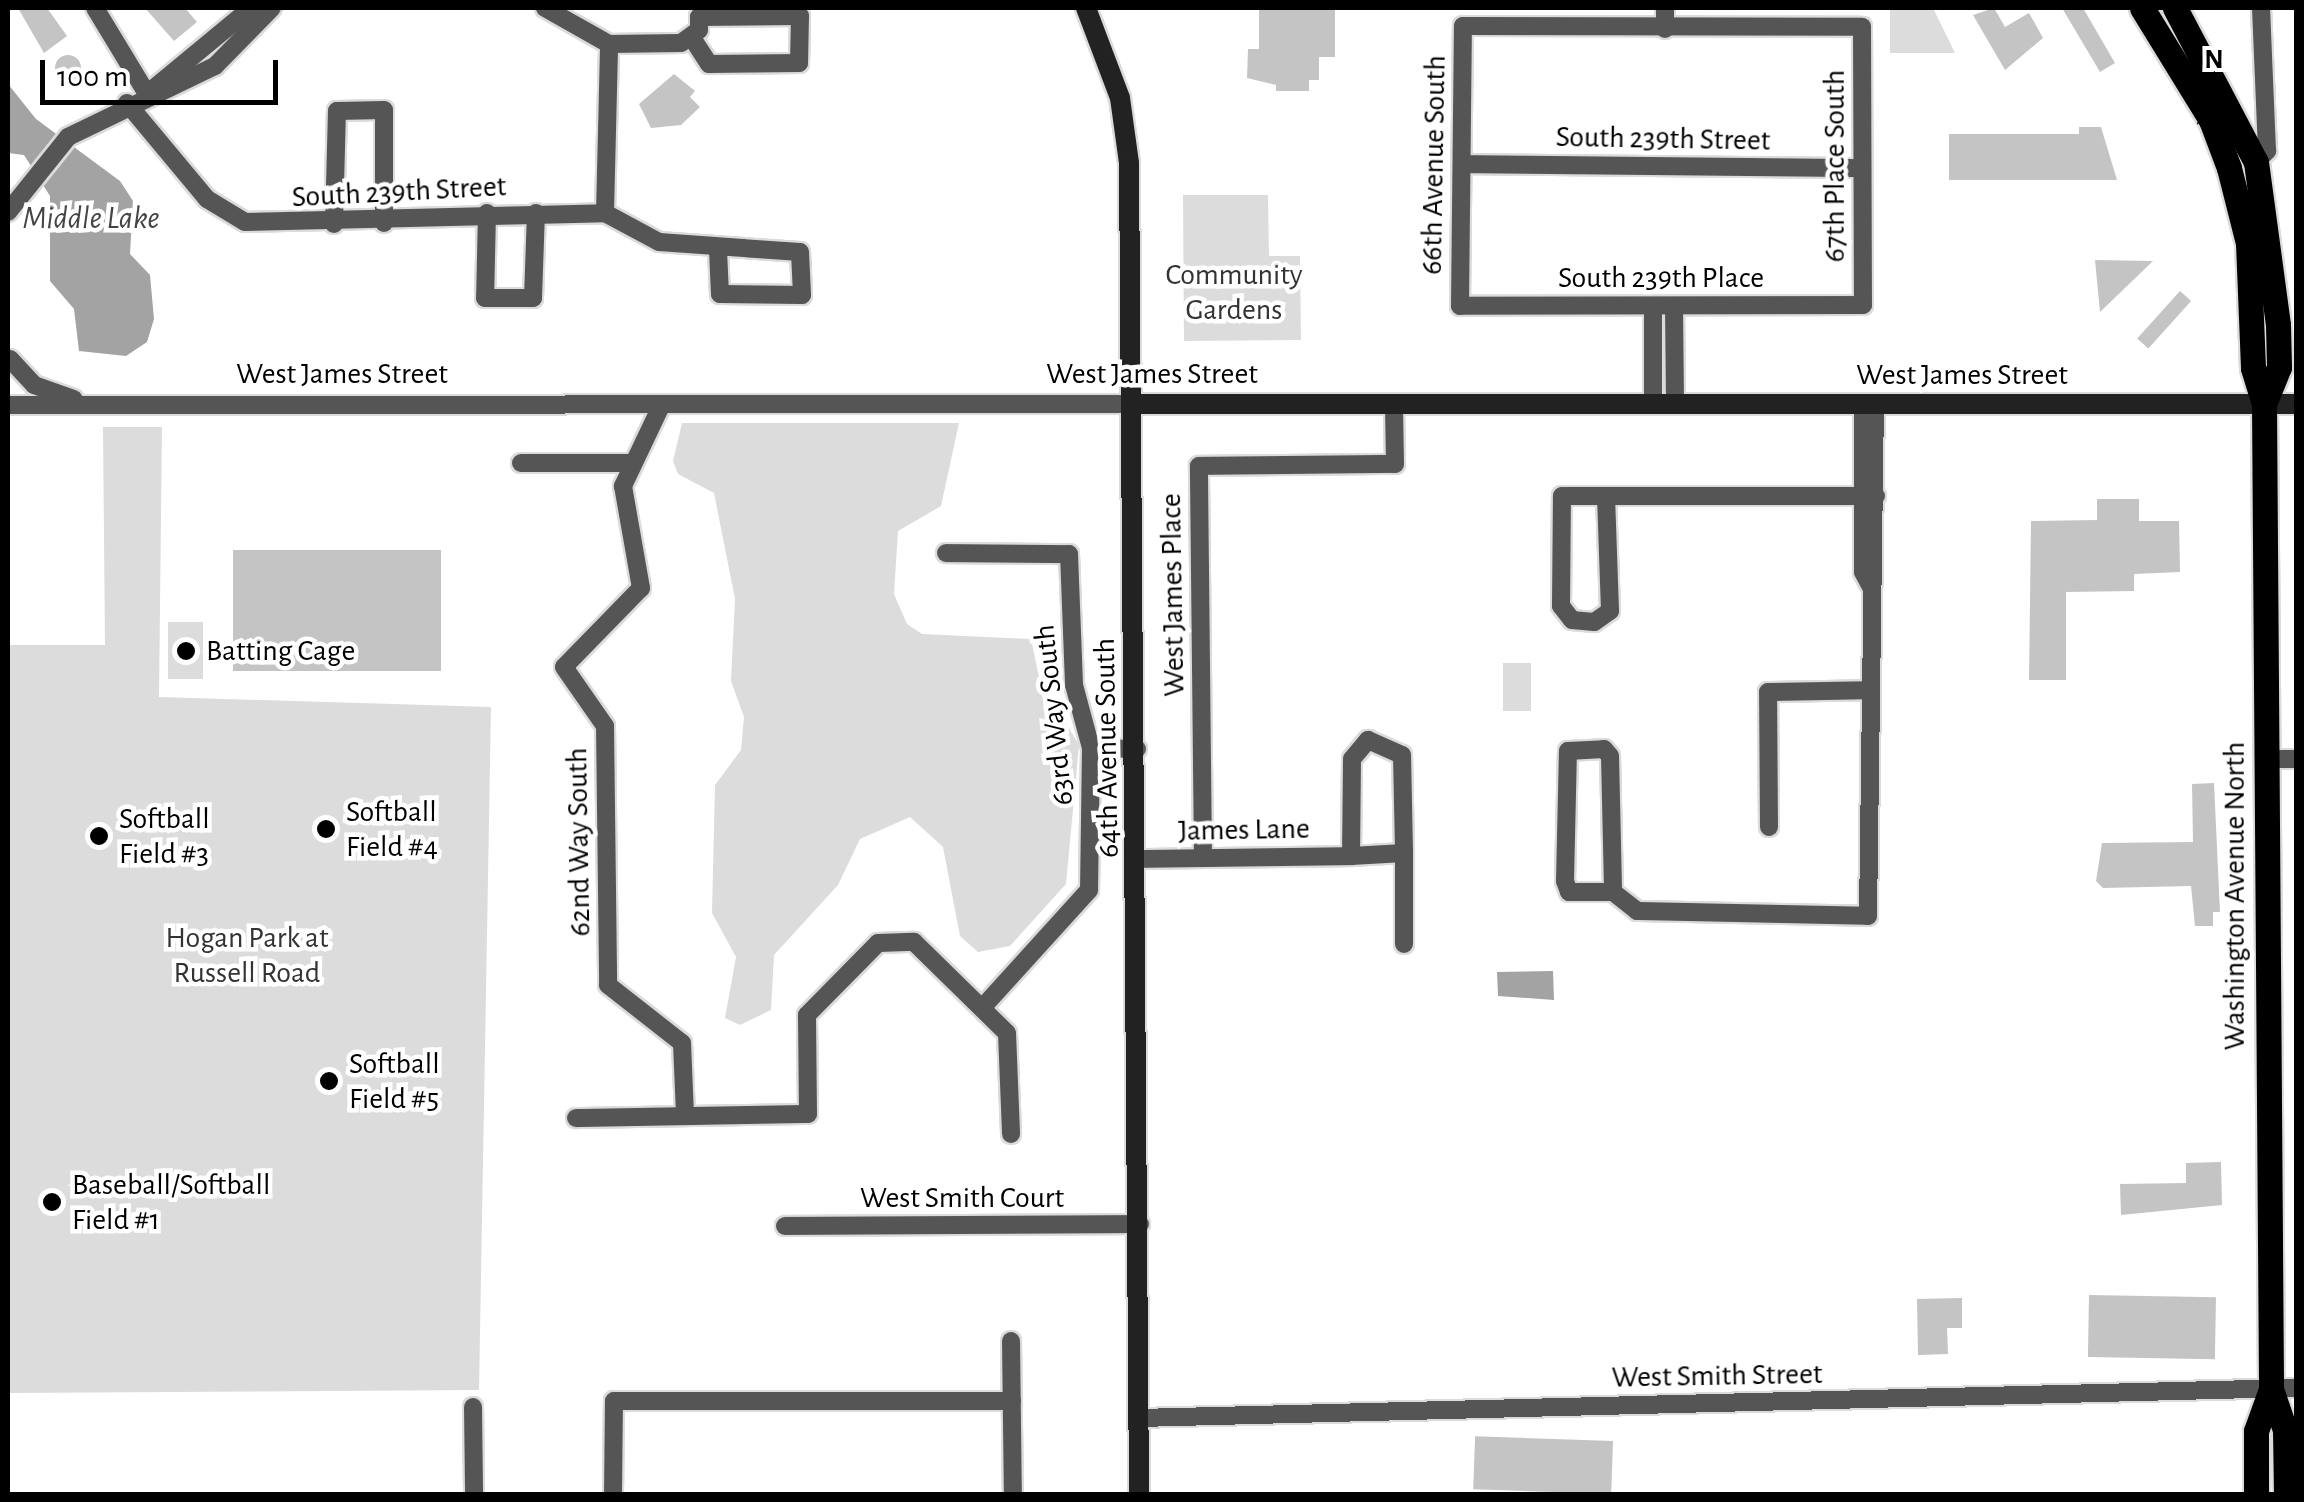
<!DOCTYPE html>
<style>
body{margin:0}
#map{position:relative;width:2304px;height:1502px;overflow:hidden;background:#fff;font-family:"Alegreya Sans",sans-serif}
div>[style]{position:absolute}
.green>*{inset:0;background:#dcdcdc;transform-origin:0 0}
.water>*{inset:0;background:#a3a3a3}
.building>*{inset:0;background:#c4c4c4;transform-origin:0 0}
.round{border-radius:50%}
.roads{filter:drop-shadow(2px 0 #dbdbdb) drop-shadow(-2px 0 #dbdbdb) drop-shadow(0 2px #dbdbdb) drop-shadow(0 -2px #dbdbdb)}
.street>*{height:18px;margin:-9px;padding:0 9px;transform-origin:9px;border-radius:9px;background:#555}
.secondary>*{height:20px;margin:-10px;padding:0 10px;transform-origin:10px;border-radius:10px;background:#222}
.primary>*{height:25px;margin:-12.5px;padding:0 12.5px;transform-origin:12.5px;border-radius:12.5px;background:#000}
.dots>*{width:28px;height:28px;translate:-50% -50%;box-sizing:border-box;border:5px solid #fff;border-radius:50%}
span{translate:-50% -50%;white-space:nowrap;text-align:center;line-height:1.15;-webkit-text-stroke:9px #fff;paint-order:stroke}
.street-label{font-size:30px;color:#000}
.park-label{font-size:30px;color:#333}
.poi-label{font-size:30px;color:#000}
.left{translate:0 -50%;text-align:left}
.water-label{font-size:32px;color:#444;font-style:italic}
.frame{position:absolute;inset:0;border:10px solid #000;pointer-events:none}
.north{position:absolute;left:2164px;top:40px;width:100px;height:100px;-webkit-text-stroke:8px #fff;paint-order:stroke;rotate:0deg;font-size:28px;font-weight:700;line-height:40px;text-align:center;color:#000}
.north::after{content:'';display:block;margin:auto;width:35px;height:45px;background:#000;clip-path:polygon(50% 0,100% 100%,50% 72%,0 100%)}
.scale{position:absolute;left:40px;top:60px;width:238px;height:45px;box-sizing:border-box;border:5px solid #000;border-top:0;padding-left:12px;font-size:30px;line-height:35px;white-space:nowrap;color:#000;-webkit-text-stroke:8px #fff;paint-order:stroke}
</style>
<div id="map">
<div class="green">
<div style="clip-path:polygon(1890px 8px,1933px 8px,1955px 53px,1890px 53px)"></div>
<div style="clip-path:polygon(1183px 195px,1268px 195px,1269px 256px,1300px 256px,1301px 340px,1184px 341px)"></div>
<div style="clip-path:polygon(682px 423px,959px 423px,941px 506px,898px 531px,894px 594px,907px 624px,922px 634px,1031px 639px,1039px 677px,1079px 745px,1066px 884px,1010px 946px,978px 952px,960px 936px,943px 847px,910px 817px,860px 839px,838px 885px,774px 955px,771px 1010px,740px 1025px,725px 1018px,736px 957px,712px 913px,715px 785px,741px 750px,744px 717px,731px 681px,735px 599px,714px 493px,678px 474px,673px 461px)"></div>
<div style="clip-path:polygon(103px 427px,162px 427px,159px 697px,491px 707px,479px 1390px,8px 1393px,8px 645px,105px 645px)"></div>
<div style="left:168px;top:622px;width:35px;height:57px"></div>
<div style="left:1503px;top:663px;width:28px;height:48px"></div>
</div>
<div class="water">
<div style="clip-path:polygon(8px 84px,36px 119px,120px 181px,133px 201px,130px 254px,150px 275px,154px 319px,147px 342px,126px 356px,79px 351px,74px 309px,50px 281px,50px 196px,24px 155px,8px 153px)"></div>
<div style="clip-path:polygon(1553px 971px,1554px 1000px,1498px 996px,1497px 972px)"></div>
</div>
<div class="building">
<div style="clip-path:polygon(18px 8px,47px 8px,67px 36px,44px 53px)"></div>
<div style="clip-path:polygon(145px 8px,185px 8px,197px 22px,174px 41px)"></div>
<div style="clip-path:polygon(1259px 8px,1335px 8px,1335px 57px,1319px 57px,1319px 80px,1309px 80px,1309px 91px,1276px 91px,1276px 85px,1247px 78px,1248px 49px,1259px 49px)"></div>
<div style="clip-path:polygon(1994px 8px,2005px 27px,2029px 13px,2043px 38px,2005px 70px,1973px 15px)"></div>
<div style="clip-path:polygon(2062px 8px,2083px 8px,2115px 63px,2100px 72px)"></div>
<div class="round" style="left:55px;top:55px;width:26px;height:26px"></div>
<div style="clip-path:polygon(674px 74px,695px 91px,690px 97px,700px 107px,681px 125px,651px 128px,639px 104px)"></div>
<div style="clip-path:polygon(2079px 127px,2101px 127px,2117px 180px,1949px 180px,1949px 134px,2079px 134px)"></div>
<div style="clip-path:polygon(2095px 260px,2153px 261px,2100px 312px)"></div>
<div style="left:2180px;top:291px;width:15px;height:64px;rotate:42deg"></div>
<div style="clip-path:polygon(2097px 499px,2139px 499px,2139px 521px,2179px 521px,2180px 572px,2134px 574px,2134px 591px,2066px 592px,2066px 680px,2029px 680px,2031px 521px,2097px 520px)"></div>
<div style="left:441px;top:550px;width:121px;height:208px;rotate:90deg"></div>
<div style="clip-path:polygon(2214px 783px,2220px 912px,2213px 912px,2213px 926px,2195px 926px,2191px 886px,2103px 888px,2096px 881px,2102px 843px,2193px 842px,2192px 784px)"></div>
<div style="clip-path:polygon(2221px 1162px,2222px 1205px,2121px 1215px,2120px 1184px,2186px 1183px,2186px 1163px)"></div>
<div style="left:2089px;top:1295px;width:127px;height:62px;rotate:1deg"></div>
<div style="clip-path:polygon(1962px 1298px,1962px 1328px,1947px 1328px,1948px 1354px,1918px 1355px,1917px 1299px)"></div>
<div style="left:1613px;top:1441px;width:53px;height:138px;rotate:92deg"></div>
</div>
<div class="roads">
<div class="street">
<div style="left:95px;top:8px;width:100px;rotate:58.8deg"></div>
<div style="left:545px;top:8px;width:73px;rotate:29.4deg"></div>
<div style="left:609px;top:44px;width:72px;rotate:-0.8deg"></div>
<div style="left:681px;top:43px;width:22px;rotate:-36deg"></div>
<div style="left:699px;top:30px;width:13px;rotate:-90deg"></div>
<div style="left:699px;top:17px;width:101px;rotate:-0.6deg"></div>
<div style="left:800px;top:16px;width:47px;rotate:91.2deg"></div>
<div style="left:799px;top:63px;width:90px;rotate:179.4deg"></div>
<div style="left:709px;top:64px;width:31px;rotate:-123deg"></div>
<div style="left:1665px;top:8px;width:21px;rotate:90deg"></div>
<div style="left:1463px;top:26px;width:399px;rotate:0.1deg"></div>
<div style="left:1862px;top:27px;width:278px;rotate:89.8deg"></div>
<div style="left:1863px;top:305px;width:403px;rotate:179.9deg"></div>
<div style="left:1460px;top:306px;width:280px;rotate:-89.4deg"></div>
<div style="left:147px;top:94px;width:135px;rotate:-39.6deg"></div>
<div style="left:127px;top:103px;width:125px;rotate:50.2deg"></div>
<div style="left:207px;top:199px;width:44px;rotate:31.2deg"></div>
<div style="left:245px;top:222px;width:360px;rotate:-1.4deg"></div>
<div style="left:605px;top:213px;width:61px;rotate:28.2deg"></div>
<div style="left:659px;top:242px;width:141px;rotate:4.1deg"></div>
<div style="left:800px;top:252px;width:43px;rotate:87.3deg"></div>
<div style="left:802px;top:295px;width:82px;rotate:-179.3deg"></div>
<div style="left:720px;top:294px;width:44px;rotate:-92.6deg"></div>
<div style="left:2256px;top:162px;width:16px;rotate:-45deg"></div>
<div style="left:2267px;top:151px;width:143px;rotate:-92.4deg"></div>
<div style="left:1462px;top:164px;width:400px;rotate:0.6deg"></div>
<div style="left:8px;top:212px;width:96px;rotate:-51.3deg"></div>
<div style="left:68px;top:137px;width:163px;rotate:-25.8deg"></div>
<div style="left:215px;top:66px;width:81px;rotate:-45.5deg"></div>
<div style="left:487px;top:213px;width:85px;rotate:91.3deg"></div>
<div style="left:485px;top:298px;width:48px"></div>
<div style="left:533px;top:298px;width:85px;rotate:-88deg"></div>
<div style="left:605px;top:213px;width:169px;rotate:-88.6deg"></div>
<div style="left:334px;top:224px;width:113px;rotate:-88.5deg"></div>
<div style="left:337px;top:111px;width:47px;rotate:-1.2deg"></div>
<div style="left:384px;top:110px;width:113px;rotate:90deg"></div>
<div style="left:1674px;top:306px;width:98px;rotate:89.4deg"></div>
<div style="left:1653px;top:307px;width:97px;rotate:90deg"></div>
<div style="left:10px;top:359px;width:35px;rotate:47deg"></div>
<div style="left:34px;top:385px;width:42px;rotate:19.3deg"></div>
<div style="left:8px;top:405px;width:1124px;rotate:-0.05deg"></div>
<div style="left:1863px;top:405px;width:167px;rotate:90deg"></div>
<div style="left:1863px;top:572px;width:17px;rotate:62deg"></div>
<div style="left:661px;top:406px;width:89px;rotate:115.4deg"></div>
<div style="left:623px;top:486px;width:104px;rotate:80deg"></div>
<div style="left:641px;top:588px;width:110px;rotate:134.3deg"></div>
<div style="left:564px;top:667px;width:72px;rotate:55.2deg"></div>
<div style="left:605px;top:726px;width:259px;rotate:89.3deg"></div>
<div style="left:608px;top:985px;width:94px;rotate:38.1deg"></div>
<div style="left:682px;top:1043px;width:73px;rotate:87.6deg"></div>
<div style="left:521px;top:463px;width:107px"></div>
<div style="left:1606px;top:496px;width:115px;rotate:88deg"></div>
<div style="left:1610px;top:611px;width:19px;rotate:145deg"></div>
<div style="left:1594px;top:622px;width:22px;rotate:-175deg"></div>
<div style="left:1572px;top:620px;width:18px;rotate:-128deg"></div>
<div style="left:1561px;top:606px;width:110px;rotate:-89.5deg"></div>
<div style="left:1562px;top:496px;width:314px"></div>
<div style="left:946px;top:553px;width:123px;rotate:0.5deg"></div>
<div style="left:1069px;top:554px;width:131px;rotate:87.8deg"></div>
<div style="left:1074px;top:685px;width:65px;rotate:74.9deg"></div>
<div style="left:1091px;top:748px;width:142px;rotate:90.8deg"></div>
<div style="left:1089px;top:890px;width:159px;rotate:132.2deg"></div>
<div style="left:1091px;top:748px;width:46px;rotate:1.2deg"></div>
<div style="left:2267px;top:759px;width:29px"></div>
<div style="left:1769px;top:827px;width:135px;rotate:-90.4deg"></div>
<div style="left:1768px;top:692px;width:101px;rotate:-1.1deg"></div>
<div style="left:1203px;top:858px;width:392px;rotate:-90.6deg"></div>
<div style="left:1199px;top:466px;width:196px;rotate:-0.6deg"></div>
<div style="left:1395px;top:464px;width:59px;rotate:-91deg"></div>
<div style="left:1138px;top:859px;width:213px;rotate:-0.8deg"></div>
<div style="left:1613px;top:892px;width:44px;rotate:180deg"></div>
<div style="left:1569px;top:892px;width:12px;rotate:-110deg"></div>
<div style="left:1565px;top:881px;width:130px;rotate:-88.7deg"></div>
<div style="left:1568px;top:751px;width:36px;rotate:-3deg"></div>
<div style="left:1604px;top:749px;width:9px;rotate:49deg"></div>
<div style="left:1610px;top:756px;width:136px;rotate:88.7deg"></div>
<div style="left:1613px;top:892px;width:31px;rotate:38deg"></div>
<div style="left:1637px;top:911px;width:231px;rotate:1.2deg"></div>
<div style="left:1868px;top:916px;width:511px;rotate:-89.22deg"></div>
<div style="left:1404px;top:944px;width:91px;rotate:-90deg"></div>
<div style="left:1404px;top:853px;width:53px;rotate:176.8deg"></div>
<div style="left:1351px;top:856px;width:97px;rotate:-89.4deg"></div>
<div style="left:1352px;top:759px;width:25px;rotate:-50deg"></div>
<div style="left:1368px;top:740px;width:37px;rotate:24deg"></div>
<div style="left:1402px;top:755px;width:98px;rotate:88.8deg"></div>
<div style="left:576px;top:1118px;width:232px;rotate:-1deg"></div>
<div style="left:808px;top:1114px;width:99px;rotate:-90.6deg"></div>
<div style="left:807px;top:1015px;width:101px;rotate:-45.4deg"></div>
<div style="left:878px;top:943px;width:36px;rotate:-2deg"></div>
<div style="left:914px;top:942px;width:130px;rotate:44.4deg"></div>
<div style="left:1007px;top:1033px;width:101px;rotate:87.7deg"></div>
<div style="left:785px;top:1226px;width:355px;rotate:-0.3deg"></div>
<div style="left:1011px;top:1341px;width:153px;rotate:89.3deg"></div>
<div style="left:473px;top:1407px;width:87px;rotate:89.3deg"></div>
<div style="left:1139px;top:1418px;width:1157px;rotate:-1.49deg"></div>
<div style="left:613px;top:1494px;width:93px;rotate:-89.4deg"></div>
<div style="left:614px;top:1401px;width:398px"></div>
</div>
<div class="secondary">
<div style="left:1086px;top:8px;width:96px;rotate:69.3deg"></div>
<div style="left:1120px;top:98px;width:66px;rotate:82.1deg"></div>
<div style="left:1129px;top:163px;width:1331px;rotate:89.57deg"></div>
<div style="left:1132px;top:404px;width:1164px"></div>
</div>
<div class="primary">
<div style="left:2142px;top:8px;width:132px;rotate:58.4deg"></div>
<div style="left:2211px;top:120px;width:51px;rotate:69.4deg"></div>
<div style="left:2229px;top:168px;width:77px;rotate:75.8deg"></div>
<div style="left:2248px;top:243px;width:125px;rotate:87.7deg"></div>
<div style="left:2253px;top:368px;width:38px;rotate:73deg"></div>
<div style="left:2264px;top:404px;width:985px;rotate:89.59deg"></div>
<div style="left:2271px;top:1389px;width:43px;rotate:71.1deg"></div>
<div style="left:2285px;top:1430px;width:64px;rotate:89.1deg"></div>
<div style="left:2175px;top:8px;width:174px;rotate:62.3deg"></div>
<div style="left:2256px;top:162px;width:164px;rotate:82.3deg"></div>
<div style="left:2278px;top:325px;width:42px;rotate:88.6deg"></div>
<div style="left:2279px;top:367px;width:40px;rotate:112deg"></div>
<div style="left:2256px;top:1494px;width:63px;rotate:-90deg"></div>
<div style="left:2256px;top:1431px;width:45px;rotate:-70.3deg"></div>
</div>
</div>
<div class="dots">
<div style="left:186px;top:651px;background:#000"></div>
<div style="left:326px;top:829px;background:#000"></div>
<div style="left:99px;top:836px;background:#000"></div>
<div style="left:329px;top:1081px;background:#000"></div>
<div style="left:52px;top:1202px;background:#000"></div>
</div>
<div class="street-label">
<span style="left:1663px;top:139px;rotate:1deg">South 239th Street</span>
<span style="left:1434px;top:165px;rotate:-89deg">66th Avenue South</span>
<span style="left:1835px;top:166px;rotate:-90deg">67th Place South</span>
<span style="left:399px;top:192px;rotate:-3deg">South 239th Street</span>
<span style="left:1661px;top:278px">South 239th Place</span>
<span style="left:342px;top:374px">West James Street</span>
<span style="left:1152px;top:374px">West James Street</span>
<span style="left:1962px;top:375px">West James Street</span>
<span style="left:1173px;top:595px;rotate:-91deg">West James Place</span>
<span style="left:1054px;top:715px;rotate:-96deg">63rd Way South</span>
<span style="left:1107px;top:748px;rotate:-91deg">64th Avenue South</span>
<span style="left:1244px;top:830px;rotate:-1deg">James Lane</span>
<span style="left:579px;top:842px;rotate:-91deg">62nd Way South</span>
<span style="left:2235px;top:896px;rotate:-90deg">Washington Avenue North</span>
<span style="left:962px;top:1198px">West Smith Court</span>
<span style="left:1717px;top:1376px;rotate:-1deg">West Smith Street</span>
</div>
<div class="park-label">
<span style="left:1234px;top:292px">Community<br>Gardens</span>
<span style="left:247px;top:955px">Hogan Park at<br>Russell Road</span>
</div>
<div class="poi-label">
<span class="left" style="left:206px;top:651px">Batting Cage</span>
<span class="left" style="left:346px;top:829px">Softball<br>Field #4</span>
<span class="left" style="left:119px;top:836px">Softball<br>Field #3</span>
<span class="left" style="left:349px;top:1081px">Softball<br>Field #5</span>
<span class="left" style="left:72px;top:1202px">Baseball/Softball<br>Field #1</span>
</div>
<div class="water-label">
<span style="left:91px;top:218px">Middle Lake</span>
</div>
<div class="frame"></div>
<div class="north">N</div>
<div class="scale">100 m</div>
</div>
